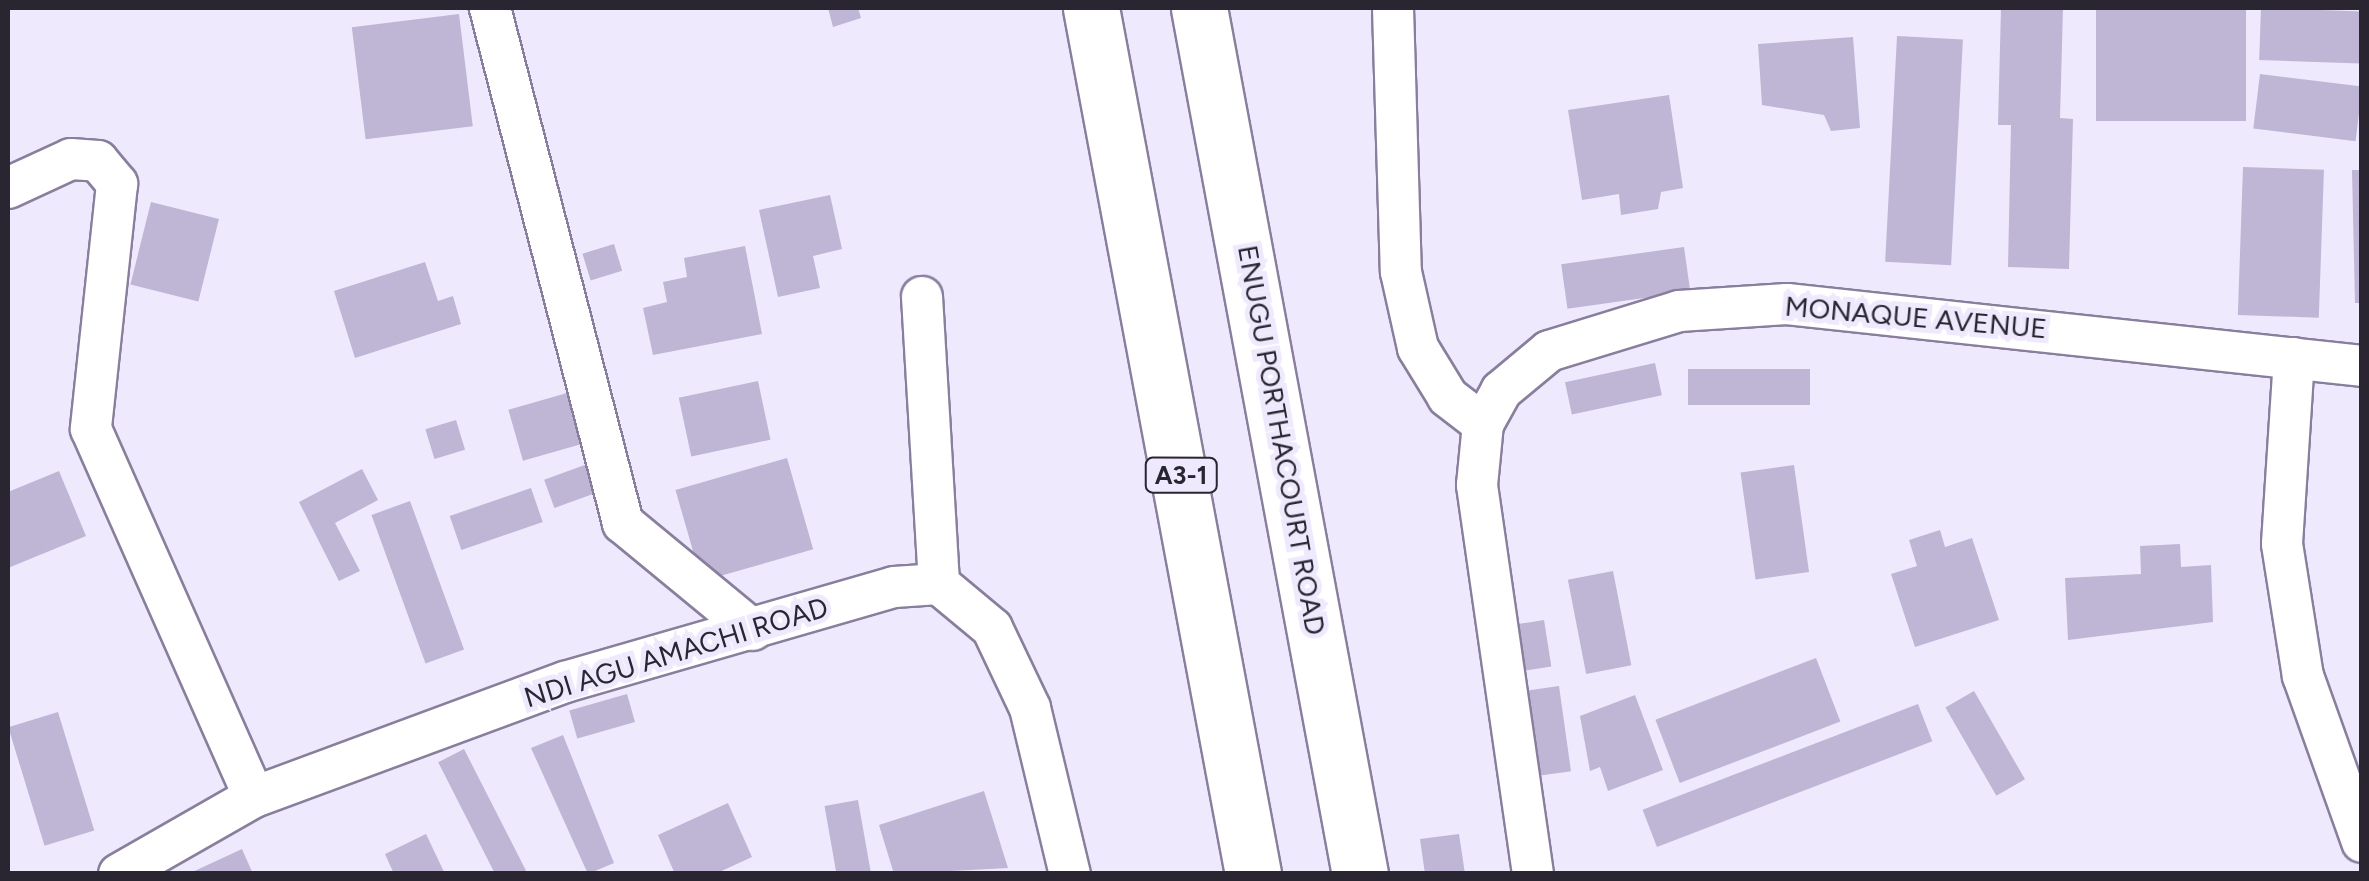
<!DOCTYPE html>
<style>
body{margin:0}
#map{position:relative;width:2369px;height:881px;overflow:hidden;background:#efe9fd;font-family:Figtree,sans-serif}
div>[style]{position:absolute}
.building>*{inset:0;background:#bfb5d5;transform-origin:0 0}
.roads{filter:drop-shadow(2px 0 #897f9d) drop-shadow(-2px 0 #897f9d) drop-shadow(0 2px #897f9d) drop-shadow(0 -2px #897f9d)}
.minor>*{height:40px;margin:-20px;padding:0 20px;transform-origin:20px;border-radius:20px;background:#fff}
.highway>*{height:55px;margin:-27.5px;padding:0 27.5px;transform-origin:27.5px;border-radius:27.5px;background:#fff}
span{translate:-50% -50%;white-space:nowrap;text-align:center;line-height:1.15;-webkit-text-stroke:10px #efe9fd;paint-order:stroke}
.shield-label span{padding:2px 8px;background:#efe9fd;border:2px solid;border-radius:8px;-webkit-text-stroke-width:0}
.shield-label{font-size:25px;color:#292531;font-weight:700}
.street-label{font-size:28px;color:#292531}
.frame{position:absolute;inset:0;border:10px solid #292531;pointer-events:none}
</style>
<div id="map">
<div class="building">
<div style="clip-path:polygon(828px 8px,858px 8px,861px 18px,833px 27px)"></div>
<div style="clip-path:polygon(2001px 8px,2063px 8px,2060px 118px,2073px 119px,2069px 269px,2008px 267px,2011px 125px,1998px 125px)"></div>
<div style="left:2096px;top:8px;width:150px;height:113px"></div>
<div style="left:2261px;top:8px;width:101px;height:52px;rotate:2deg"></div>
<div style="left:459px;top:14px;width:113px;height:108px;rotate:83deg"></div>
<div style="left:1897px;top:36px;width:66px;height:226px;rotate:3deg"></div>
<div style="clip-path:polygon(1853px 37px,1860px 128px,1831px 131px,1824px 115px,1762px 105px,1758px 44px)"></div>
<div style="left:2260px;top:74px;width:103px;height:55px;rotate:7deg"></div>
<div style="clip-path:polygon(1669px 95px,1683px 188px,1661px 192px,1658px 209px,1621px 215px,1619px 194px,1582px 200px,1568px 110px)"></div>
<div style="left:2243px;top:167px;width:81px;height:148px;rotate:2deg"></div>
<div style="clip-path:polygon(2352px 170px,2362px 170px,2362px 303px,2355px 303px)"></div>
<div style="clip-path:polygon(830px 195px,842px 249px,813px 256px,820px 288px,778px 297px,759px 210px)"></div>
<div style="left:151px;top:202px;width:70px;height:85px;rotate:14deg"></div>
<div style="left:614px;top:244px;width:28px;height:33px;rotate:73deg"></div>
<div style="clip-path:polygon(745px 246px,762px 334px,653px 355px,643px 308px,667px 302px,663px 282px,687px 277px,684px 258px)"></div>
<div style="left:1684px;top:247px;width:45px;height:124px;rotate:82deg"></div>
<div style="clip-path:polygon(425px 262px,438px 301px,453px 296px,461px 324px,355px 358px,334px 291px)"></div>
<div style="left:1655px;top:363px;width:33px;height:92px;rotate:78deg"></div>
<div style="left:1688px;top:369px;width:122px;height:36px"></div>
<div style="left:758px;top:381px;width:60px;height:81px;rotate:78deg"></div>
<div style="left:567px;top:393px;width:53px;height:61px;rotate:74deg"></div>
<div style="left:456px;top:420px;width:31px;height:32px;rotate:73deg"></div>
<div style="left:787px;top:458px;width:95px;height:116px;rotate:74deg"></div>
<div style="left:593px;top:462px;width:30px;height:52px;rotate:70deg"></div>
<div style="left:1794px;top:465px;width:108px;height:54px;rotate:82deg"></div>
<div style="clip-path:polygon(362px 469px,378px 500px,335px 523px,360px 571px,339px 581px,299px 502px)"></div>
<div style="clip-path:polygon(59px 471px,86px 536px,8px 568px,8px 492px)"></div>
<div style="left:531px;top:488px;width:36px;height:86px;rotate:71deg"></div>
<div style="left:410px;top:501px;width:158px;height:41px;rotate:70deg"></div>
<div style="clip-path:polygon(1940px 530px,1945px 547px,1972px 538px,1999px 620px,1915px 647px,1891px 574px,1917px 566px,1909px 540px)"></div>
<div style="clip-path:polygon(2180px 544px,2181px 567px,2211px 565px,2213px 622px,2068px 640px,2065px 578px,2141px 574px,2140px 546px)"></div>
<div style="left:1613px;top:571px;width:96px;height:46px;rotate:79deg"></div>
<div style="left:1544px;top:620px;width:47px;height:26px;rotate:81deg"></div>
<div style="left:1816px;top:658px;width:68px;height:172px;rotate:69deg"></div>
<div style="left:1559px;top:686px;width:86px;height:38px;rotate:82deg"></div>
<div style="left:1974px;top:691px;width:102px;height:33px;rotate:60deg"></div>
<div style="left:627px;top:694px;width:29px;height:60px;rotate:74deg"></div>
<div style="clip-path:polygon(1635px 695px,1663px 770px,1608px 791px,1600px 767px,1590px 771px,1580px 716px)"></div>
<div style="left:1918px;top:704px;width:40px;height:295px;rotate:69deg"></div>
<div style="left:58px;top:712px;width:124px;height:52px;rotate:73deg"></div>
<div style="clip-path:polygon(563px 735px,614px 863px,588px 874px,531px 748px)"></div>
<div style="left:464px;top:749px;width:140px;height:29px;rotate:63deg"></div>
<div style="clip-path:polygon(984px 791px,1008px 868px,894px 874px,879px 825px)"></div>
<div style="left:858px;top:800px;width:75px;height:34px;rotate:80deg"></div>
<div style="clip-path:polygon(728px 803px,752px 857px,715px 874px,675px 874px,658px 835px)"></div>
<div style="clip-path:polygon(426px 834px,445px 874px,394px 874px,385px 854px)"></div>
<div style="clip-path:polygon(1459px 834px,1465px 874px,1425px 874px,1420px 839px)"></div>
<div style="clip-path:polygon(242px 849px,253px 874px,188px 874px)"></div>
</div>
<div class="roads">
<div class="minor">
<div style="left:490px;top:8px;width:532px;rotate:75.52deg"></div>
<div style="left:623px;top:523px;width:168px;rotate:39.5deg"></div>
<div style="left:1393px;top:8px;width:264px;rotate:88.3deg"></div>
<div style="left:1401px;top:272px;width:78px;rotate:77.4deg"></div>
<div style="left:1418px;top:348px;width:57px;rotate:58.5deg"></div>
<div style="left:1448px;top:397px;width:44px;rotate:37.6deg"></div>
<div style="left:8px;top:188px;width:69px;rotate:-24.7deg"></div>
<div style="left:71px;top:159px;width:27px;rotate:4deg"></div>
<div style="left:98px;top:161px;width:30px;rotate:50deg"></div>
<div style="left:117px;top:184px;width:246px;rotate:96.1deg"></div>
<div style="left:91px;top:429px;width:402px;rotate:66.1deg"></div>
<div style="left:922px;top:297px;width:288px;rotate:86.6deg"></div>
<div style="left:2294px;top:358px;width:186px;rotate:93.7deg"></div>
<div style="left:2282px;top:544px;width:134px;rotate:81deg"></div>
<div style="left:2303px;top:676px;width:176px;rotate:70.4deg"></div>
<div style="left:119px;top:874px;width:155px;rotate:-29.7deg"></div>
<div style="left:254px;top:797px;width:332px;rotate:-20.3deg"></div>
<div style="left:565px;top:682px;width:342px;rotate:-16.1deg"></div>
<div style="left:894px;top:587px;width:45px;rotate:-3.8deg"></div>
<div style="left:939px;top:584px;width:69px;rotate:39.7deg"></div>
<div style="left:992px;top:628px;width:89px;rotate:64.6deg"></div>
<div style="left:1030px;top:708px;width:171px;rotate:76.5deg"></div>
<div style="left:1533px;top:874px;width:393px;rotate:-98.2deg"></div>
<div style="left:1477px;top:485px;width:61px;rotate:-84.4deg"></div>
<div style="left:1483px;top:424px;width:38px;rotate:-61deg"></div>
<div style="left:1501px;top:391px;width:62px;rotate:-39.8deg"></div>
<div style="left:1549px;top:351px;width:136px;rotate:-17.1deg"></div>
<div style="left:1679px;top:311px;width:108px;rotate:-3.7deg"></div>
<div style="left:1787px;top:304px;width:578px;rotate:6.15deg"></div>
</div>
<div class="highway">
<div style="left:1091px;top:8px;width:881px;rotate:79.4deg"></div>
<div style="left:1199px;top:8px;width:881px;rotate:79.47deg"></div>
</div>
</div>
<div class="shield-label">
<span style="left:1181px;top:475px">A3-1</span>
</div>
<div class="street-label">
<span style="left:1916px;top:317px;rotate:5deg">MONAQUE AVENUE</span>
<span style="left:1282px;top:440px;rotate:80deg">ENUGU PORTHACOURT ROAD</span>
<span style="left:676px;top:652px;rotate:-17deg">NDI AGU AMACHI ROAD</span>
</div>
<div class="frame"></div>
</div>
